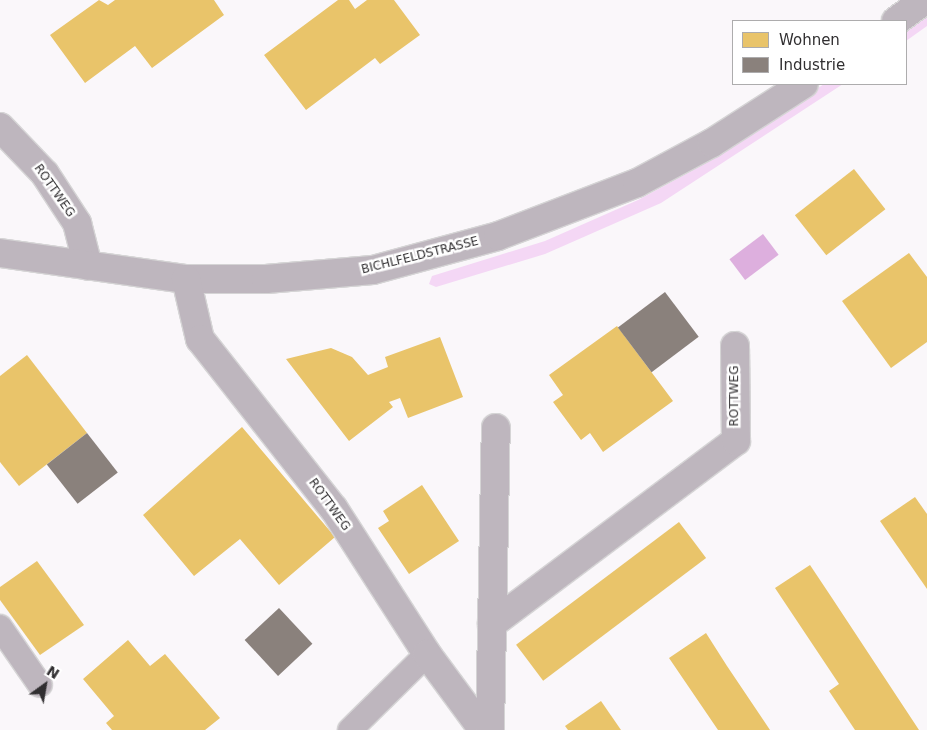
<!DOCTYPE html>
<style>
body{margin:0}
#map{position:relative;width:927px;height:730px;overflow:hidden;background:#faf7fa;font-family:"DejaVu Sans",sans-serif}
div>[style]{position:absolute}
.green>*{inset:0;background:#f4d7f5}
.water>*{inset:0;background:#ddafde;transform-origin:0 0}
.homes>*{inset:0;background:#e9c46a;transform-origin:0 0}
.industry>*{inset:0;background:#8a817c;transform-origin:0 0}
.roads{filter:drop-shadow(1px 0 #d5d4d5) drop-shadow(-1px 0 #d5d4d5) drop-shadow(0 1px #d5d4d5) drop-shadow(0 -1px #d5d4d5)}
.service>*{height:24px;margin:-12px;padding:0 12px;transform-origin:12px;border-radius:12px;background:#beb6be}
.minor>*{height:28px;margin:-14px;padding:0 14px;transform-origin:14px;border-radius:14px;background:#beb6be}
span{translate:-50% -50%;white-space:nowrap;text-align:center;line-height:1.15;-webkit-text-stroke:5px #fff;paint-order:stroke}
.street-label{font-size:12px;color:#312f31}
.legend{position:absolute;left:732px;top:20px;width:175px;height:65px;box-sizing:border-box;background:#fff;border:1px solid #adacad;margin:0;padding:6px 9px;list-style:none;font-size:15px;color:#312f31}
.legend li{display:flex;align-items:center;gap:10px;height:25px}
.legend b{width:25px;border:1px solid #adacad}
.north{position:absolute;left:20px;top:660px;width:50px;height:50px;-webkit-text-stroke:4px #fff;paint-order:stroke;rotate:32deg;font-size:14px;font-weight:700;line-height:20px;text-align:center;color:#312f31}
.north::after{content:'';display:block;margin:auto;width:18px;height:22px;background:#312f31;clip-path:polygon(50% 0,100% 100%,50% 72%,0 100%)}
</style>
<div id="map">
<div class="green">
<div style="clip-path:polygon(927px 13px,927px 26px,906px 41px,906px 27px)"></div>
<div style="clip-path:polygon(824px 84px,843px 84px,661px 203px,545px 254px,436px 287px,429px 284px,432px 276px,545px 241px,638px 200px,699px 167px)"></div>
</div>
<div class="water">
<div style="left:763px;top:234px;width:26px;height:42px;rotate:53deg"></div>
</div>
<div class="homes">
<div style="clip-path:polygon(99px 0,108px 5px,115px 0,214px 0,224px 15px,152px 68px,135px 46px,85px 83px,50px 35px)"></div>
<div style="clip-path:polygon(338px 0,349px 0,355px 9px,367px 0,394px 0,420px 35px,380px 64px,375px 58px,306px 110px,264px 55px)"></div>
<div style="left:854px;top:169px;width:51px;height:75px;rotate:52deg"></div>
<div style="clip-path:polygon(909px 253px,927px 277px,927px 342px,891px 368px,842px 301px)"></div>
<div style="clip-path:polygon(617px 326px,673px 401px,603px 452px,590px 433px,581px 440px,553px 402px,563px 395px,549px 375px)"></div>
<div style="clip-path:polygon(440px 337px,463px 397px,408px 418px,400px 398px,389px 402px,393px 407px,349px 441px,286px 359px,331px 348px,352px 357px,368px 375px,388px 367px,385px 357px)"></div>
<div style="clip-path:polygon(27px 355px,87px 433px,19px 486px,0 462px,0 376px)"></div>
<div style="clip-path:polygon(242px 427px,335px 537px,279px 585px,240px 539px,194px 576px,143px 515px)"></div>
<div style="clip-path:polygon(422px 485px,459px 541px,409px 574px,378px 528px,389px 521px,383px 511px)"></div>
<div style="clip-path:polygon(915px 497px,927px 514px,927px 589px,880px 521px)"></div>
<div style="left:679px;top:522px;width:45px;height:204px;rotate:53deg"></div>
<div style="clip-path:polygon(37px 561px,84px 625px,40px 655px,0 600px,0 587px)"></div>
<div style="clip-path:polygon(810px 565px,832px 598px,919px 730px,855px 730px,829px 691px,839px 684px,775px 588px)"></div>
<div style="clip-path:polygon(706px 633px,727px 666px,770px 730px,718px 730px,669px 658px)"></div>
<div style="clip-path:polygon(128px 640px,150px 666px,165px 654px,220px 718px,205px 730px,112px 730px,106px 723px,114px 716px,83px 679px)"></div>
<div style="clip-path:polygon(601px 701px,621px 730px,568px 730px,565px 726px)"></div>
</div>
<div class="industry">
<div style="left:665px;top:292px;width:56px;height:59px;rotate:53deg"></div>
<div style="left:87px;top:433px;width:50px;height:51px;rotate:52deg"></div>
<div style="left:279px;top:608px;width:49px;height:47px;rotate:47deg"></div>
</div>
<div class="roads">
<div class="service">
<div style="left:0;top:627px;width:70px;rotate:55.4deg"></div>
<div style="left:350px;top:730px;width:108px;rotate:-44.6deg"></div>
</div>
<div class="minor">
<div style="left:896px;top:21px;width:36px;rotate:-36deg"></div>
<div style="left:0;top:127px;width:65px;rotate:46.2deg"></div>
<div style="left:45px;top:174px;width:59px;rotate:56.9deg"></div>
<div style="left:77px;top:223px;width:44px;rotate:75.7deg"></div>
<div style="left:0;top:253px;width:188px;rotate:8deg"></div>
<div style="left:186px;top:279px;width:80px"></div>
<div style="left:266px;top:279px;width:107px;rotate:-4.8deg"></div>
<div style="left:373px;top:270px;width:130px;rotate:-15.2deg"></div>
<div style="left:498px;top:236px;width:149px;rotate:-20.9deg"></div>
<div style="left:637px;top:183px;width:85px;rotate:-28.1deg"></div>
<div style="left:712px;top:143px;width:109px;rotate:-32.7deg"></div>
<div style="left:186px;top:279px;width:62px;rotate:76.9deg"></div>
<div style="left:200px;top:339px;width:216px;rotate:51.8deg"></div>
<div style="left:334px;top:509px;width:172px;rotate:57.3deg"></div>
<div style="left:427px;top:654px;width:94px;rotate:53.6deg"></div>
<div style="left:492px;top:624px;width:305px;rotate:-36.9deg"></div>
<div style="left:736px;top:441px;width:95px;rotate:-90.6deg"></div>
<div style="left:490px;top:730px;width:302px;rotate:-88.9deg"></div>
</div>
</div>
<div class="street-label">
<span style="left:54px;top:191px;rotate:55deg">ROTTWEG</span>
<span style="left:420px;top:256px;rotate:-14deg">BICHLFELDSTRASSE</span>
<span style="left:735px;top:396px;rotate:-90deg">ROTTWEG</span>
<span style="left:329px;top:505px;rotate:54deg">ROTTWEG</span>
</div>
<ul class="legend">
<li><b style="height:14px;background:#e9c46a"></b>Wohnen</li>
<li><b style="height:14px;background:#8a817c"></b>Industrie</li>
</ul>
<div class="north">N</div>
</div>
